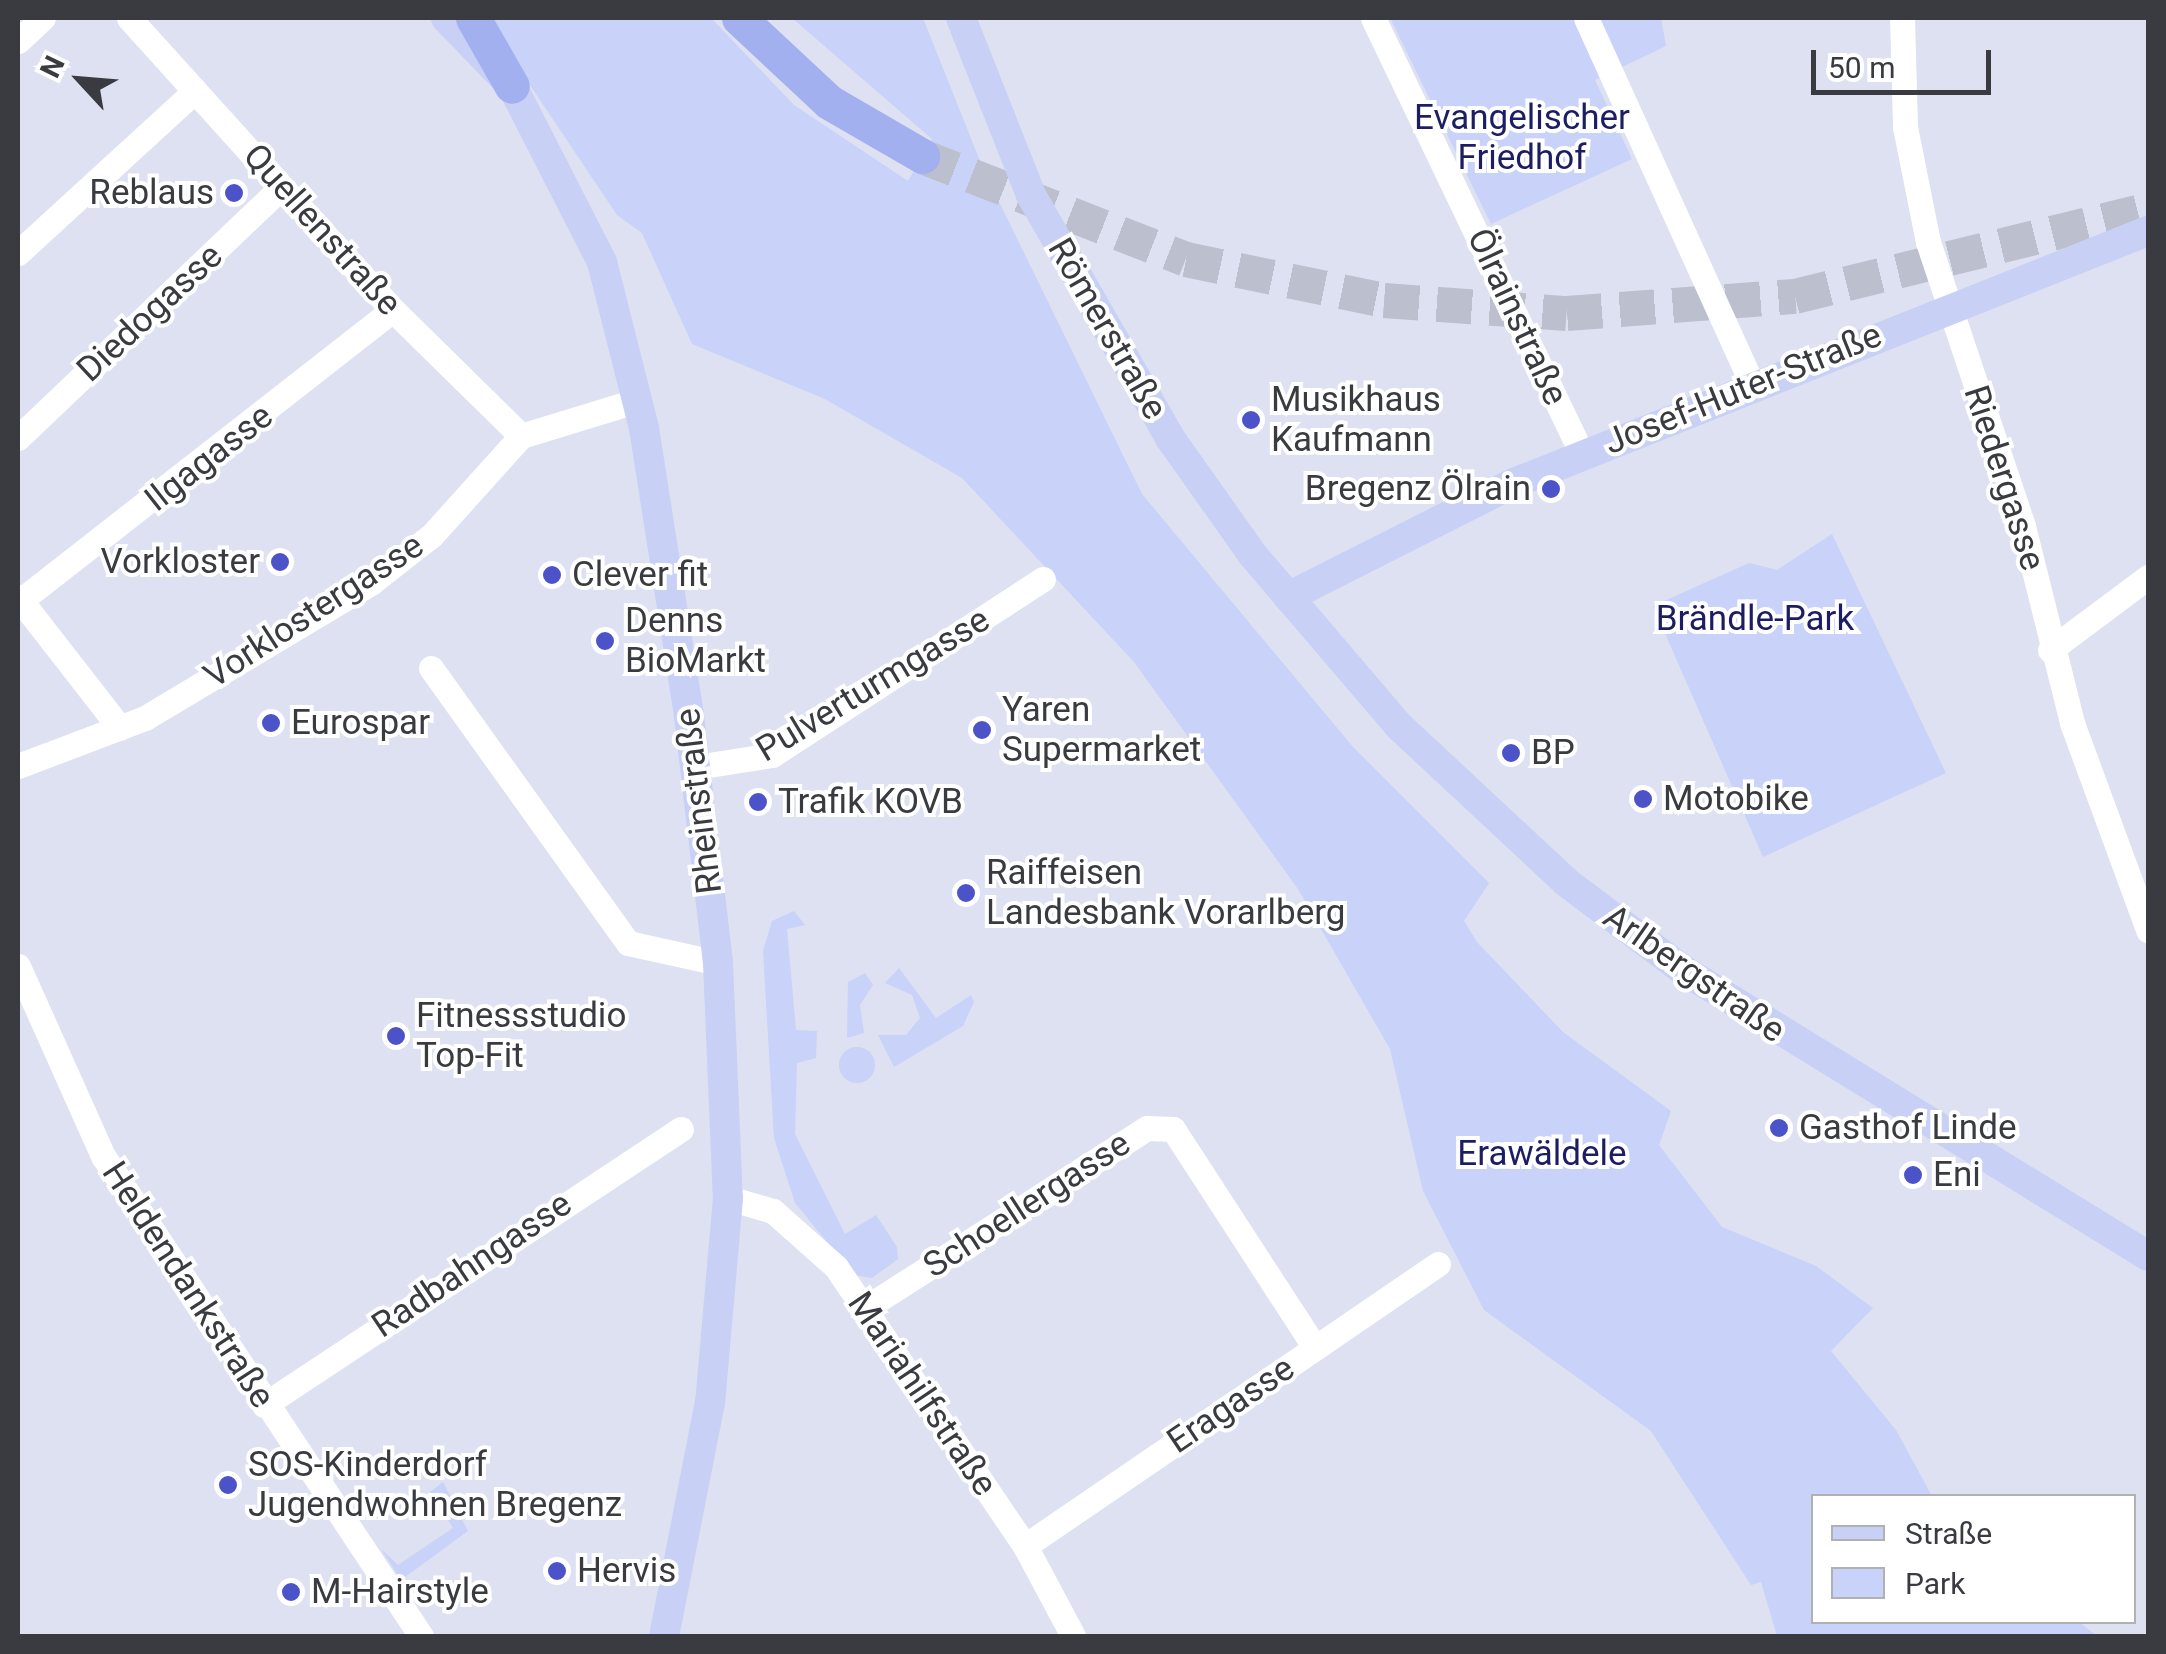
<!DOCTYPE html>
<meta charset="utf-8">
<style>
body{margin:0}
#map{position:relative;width:2166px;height:1654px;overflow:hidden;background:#dde1f1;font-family:Roboto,sans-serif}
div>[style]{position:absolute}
.green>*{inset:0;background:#c9d2f8}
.round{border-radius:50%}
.highway-tunnel>*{height:35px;margin-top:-17.5px;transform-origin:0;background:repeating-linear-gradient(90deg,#bcc0ce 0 35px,transparent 0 53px)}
.minor>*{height:25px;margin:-12.5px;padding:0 12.5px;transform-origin:12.5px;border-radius:12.5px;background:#fff}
.major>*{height:30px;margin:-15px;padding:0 15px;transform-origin:15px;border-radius:15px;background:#c8d0f6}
.highway>*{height:35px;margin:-17.5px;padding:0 17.5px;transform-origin:17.5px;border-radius:17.5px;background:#a3b0f0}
.dots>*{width:28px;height:28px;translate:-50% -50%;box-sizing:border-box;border:5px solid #fff;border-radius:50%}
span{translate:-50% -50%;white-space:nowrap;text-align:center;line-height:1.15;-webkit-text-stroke:8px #fff;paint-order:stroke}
.park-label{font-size:35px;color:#1d1d64}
.poi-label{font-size:35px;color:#393b41}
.right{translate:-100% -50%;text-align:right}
.left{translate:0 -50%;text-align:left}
.street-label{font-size:35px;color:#393b41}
.frame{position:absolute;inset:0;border:20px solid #393b41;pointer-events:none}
.legend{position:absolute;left:1811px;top:1494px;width:325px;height:130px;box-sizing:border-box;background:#fff;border:2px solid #b0b1b3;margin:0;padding:12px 18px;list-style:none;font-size:30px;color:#393b41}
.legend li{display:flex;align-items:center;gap:20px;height:50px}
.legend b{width:50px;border:2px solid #b0b1b3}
.north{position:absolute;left:30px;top:30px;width:100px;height:100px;-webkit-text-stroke:8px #fff;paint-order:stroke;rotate:296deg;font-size:28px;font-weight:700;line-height:40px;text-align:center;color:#393b41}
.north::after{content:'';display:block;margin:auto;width:35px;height:45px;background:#393b41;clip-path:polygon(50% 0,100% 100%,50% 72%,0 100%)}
.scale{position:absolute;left:1811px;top:50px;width:180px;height:45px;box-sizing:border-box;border:5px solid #393b41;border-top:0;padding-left:12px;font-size:30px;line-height:35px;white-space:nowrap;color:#393b41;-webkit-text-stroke:8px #fff;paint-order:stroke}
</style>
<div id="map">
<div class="green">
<div style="clip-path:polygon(485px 18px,711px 18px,794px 105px,908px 181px,932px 139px,792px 18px,923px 18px,984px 171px,1142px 494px,1353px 747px,1489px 883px,1464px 921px,1477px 942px,1563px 1032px,1671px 1111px,1659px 1145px,1722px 1227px,1816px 1266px,1873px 1308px,1831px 1351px,1896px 1430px,1932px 1496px,1814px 1496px,1814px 1622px,2079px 1622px,2097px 1636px,1777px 1636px,1761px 1582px,1751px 1585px,1651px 1431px,1484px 1310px,1423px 1191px,1390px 1049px,1298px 889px,1134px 662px,962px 478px,825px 399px,692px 344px,642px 233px,617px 215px)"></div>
<div style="clip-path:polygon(1390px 18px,1661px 18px,1666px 46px,1595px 80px,1632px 159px,1491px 224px)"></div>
<div style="clip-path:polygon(1832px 534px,1946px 773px,1763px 857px,1653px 606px,1749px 563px,1777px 570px)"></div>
<div style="clip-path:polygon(794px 911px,805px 925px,787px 929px,796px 1030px,817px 1031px,816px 1058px,797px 1063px,795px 1134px,845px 1234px,876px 1215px,897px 1247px,898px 1259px,872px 1278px,854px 1275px,795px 1203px,774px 1138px,763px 951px,772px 921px)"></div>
<div style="clip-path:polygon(899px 968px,936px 1018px,971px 995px,974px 1002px,963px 1026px,894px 1067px,878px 1035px,906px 1035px,920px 1018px,912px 995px,885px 983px)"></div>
<div style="clip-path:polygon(865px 973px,873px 985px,860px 1005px,864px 1033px,847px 1038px,848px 982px)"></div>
<div class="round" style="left:839px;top:1047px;width:36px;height:36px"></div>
<div style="clip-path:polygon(443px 1482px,468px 1531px,401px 1580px,381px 1549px,398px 1565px,453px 1528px,430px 1492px)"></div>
</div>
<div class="highway-tunnel">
<div style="left:922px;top:156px;width:283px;rotate:21.3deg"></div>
<div style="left:1186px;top:259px;width:202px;rotate:11.7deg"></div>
<div style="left:1384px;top:300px;width:183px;rotate:4.1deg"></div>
<div style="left:1567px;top:313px;width:229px;rotate:-4.3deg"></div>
<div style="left:1795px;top:296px;width:364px;rotate:-13.8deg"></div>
</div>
<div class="minor">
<div style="left:129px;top:18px;width:394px;rotate:47.9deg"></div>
<div style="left:393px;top:310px;width:180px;rotate:44.5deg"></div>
<div style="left:1373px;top:18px;width:484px;rotate:64.4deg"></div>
<div style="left:1586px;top:18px;width:402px;rotate:65.6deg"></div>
<div style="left:1902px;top:18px;width:109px;rotate:88.4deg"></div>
<div style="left:1905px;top:127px;width:117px;rotate:78.7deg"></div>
<div style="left:1928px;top:242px;width:299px;rotate:71.5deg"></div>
<div style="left:2023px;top:526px;width:203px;rotate:76deg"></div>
<div style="left:2072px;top:723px;width:221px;rotate:69.8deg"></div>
<div style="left:18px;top:41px;width:34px;rotate:-43deg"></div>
<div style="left:18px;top:253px;width:240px;rotate:-42.5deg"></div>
<div style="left:18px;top:438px;width:364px;rotate:-43.6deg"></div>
<div style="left:18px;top:597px;width:166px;rotate:52.1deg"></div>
<div style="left:20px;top:601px;width:473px;rotate:-38deg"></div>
<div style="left:2050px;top:650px;width:122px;rotate:-36.7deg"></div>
<div style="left:431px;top:668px;width:338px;rotate:54.4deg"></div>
<div style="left:628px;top:943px;width:92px;rotate:12.5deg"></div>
<div style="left:18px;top:766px;width:136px;rotate:-20.7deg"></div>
<div style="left:145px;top:718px;width:265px;rotate:-30.9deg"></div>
<div style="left:372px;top:582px;width:76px;rotate:-38.1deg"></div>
<div style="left:432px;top:535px;width:133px;rotate:-48deg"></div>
<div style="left:521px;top:436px;width:123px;rotate:-17deg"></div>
<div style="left:696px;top:767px;width:77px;rotate:-9deg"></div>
<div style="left:772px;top:755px;width:323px;rotate:-33deg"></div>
<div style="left:18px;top:966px;width:208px;rotate:65.9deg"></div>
<div style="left:103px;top:1156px;width:576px;rotate:56.48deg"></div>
<div style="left:728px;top:1198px;width:47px;rotate:16.1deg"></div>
<div style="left:773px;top:1211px;width:84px;rotate:41.6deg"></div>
<div style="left:836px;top:1267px;width:337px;rotate:55.9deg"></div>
<div style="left:1025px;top:1546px;width:102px;rotate:61.9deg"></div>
<div style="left:867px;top:1307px;width:332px;rotate:-32.6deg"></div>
<div style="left:1147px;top:1128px;width:26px;rotate:2deg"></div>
<div style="left:1173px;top:1129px;width:261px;rotate:57deg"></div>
<div style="left:264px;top:1405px;width:500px;rotate:-33.5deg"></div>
<div style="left:1025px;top:1546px;width:500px;rotate:-34.33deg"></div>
</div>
<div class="major">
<div style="left:446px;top:18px;width:95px;rotate:45.9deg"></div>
<div style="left:512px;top:86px;width:198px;rotate:62.9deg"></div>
<div style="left:602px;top:262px;width:171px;rotate:75.8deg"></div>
<div style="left:644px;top:428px;width:291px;rotate:81.1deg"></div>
<div style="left:689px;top:716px;width:249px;rotate:83.3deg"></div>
<div style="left:718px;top:963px;width:235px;rotate:87.6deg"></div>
<div style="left:728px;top:1198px;width:205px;rotate:95deg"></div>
<div style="left:710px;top:1402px;width:238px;rotate:101.1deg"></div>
<div style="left:961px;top:18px;width:190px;rotate:68.4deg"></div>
<div style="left:1031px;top:195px;width:280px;rotate:60.2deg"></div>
<div style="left:1170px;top:438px;width:142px;rotate:54.7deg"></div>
<div style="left:1252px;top:554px;width:228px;rotate:49.5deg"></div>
<div style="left:1400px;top:727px;width:227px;rotate:43deg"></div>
<div style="left:1566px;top:882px;width:146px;rotate:36.9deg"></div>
<div style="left:1683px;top:970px;width:546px;rotate:31.59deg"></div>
<div style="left:1288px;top:597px;width:253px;rotate:-26.8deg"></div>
<div style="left:1514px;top:483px;width:682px;rotate:-21.68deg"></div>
</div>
<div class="highway">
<div style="left:473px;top:18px;width:78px;rotate:60.2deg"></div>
<div style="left:739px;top:18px;width:123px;rotate:43deg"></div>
<div style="left:829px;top:102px;width:108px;rotate:30.1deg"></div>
</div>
<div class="dots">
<div style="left:234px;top:193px;background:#4c53c9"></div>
<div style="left:1251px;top:420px;background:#4c53c9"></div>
<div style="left:1551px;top:489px;background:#4c53c9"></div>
<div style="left:280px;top:562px;background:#4c53c9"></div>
<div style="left:552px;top:575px;background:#4c53c9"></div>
<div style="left:605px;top:641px;background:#4c53c9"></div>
<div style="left:271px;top:723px;background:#4c53c9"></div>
<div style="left:982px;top:730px;background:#4c53c9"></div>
<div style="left:1511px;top:753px;background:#4c53c9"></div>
<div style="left:1643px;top:799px;background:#4c53c9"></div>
<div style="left:758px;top:802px;background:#4c53c9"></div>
<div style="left:966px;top:893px;background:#4c53c9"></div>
<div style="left:396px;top:1036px;background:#4c53c9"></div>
<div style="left:1779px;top:1128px;background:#4c53c9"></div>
<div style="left:1913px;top:1175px;background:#4c53c9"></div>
<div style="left:228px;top:1485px;background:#4c53c9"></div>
<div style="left:557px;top:1571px;background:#4c53c9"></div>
<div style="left:291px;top:1592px;background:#4c53c9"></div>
</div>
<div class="park-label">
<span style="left:1522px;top:138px">Evangelischer<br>Friedhof</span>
<span style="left:1755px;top:619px">Brändle-Park</span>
<span style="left:1542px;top:1154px">Erawäldele</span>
</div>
<div class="poi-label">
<span class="right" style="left:214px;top:193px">Reblaus</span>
<span class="left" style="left:1271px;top:420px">Musikhaus<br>Kaufmann</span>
<span class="right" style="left:1531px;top:489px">Bregenz Ölrain</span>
<span class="right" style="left:260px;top:562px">Vorkloster</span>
<span class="left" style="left:572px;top:575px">Clever fit</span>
<span class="left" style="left:625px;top:641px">Denns<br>BioMarkt</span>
<span class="left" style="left:1002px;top:730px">Yaren<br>Supermarket</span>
<span class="left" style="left:291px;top:723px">Eurospar</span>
<span class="left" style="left:1531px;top:753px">BP</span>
<span class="left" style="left:1663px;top:799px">Motobike</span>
<span class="left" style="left:778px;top:802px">Trafik KOVB</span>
<span class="left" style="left:986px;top:893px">Raiffeisen<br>Landesbank Vorarlberg</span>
<span class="left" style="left:416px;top:1036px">Fitnessstudio<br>Top-Fit</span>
<span class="left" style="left:1799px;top:1128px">Gasthof Linde</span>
<span class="left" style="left:1933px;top:1175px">Eni</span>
<span class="left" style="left:248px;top:1485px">SOS-Kinderdorf<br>Jugendwohnen Bregenz</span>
<span class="left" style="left:577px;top:1571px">Hervis</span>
<span class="left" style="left:311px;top:1592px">M-Hairstyle</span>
</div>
<div class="street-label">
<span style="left:322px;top:230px;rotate:48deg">Quellenstraße</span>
<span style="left:150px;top:313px;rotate:-43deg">Diedogasse</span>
<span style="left:1517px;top:317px;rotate:65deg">Ölrainstraße</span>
<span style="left:1107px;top:329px;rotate:60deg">Römerstraße</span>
<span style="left:1743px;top:389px;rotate:-22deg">Josef-Huter-Straße</span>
<span style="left:209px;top:458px;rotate:-38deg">Ilgagasse</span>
<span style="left:2004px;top:478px;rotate:72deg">Riedergasse</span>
<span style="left:314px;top:611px;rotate:-33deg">Vorklostergasse</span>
<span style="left:873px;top:685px;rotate:-31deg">Pulverturmgasse</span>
<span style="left:699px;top:801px;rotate:-97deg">Rheinstraße</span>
<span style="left:1694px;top:974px;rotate:35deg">Arlbergstraße</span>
<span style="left:1027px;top:1205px;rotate:-33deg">Schoellergasse</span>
<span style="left:472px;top:1265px;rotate:-34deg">Radbahngasse</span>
<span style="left:188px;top:1285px;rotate:57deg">Heldendankstraße</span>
<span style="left:922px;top:1394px;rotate:56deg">Mariahilfstraße</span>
<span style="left:1231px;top:1405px;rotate:-34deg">Eragasse</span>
</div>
<div class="frame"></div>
<ul class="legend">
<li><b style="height:12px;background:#c8d0f6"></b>Straße</li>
<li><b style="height:28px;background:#c9d2f8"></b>Park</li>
</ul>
<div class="north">N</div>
<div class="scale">50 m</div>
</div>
